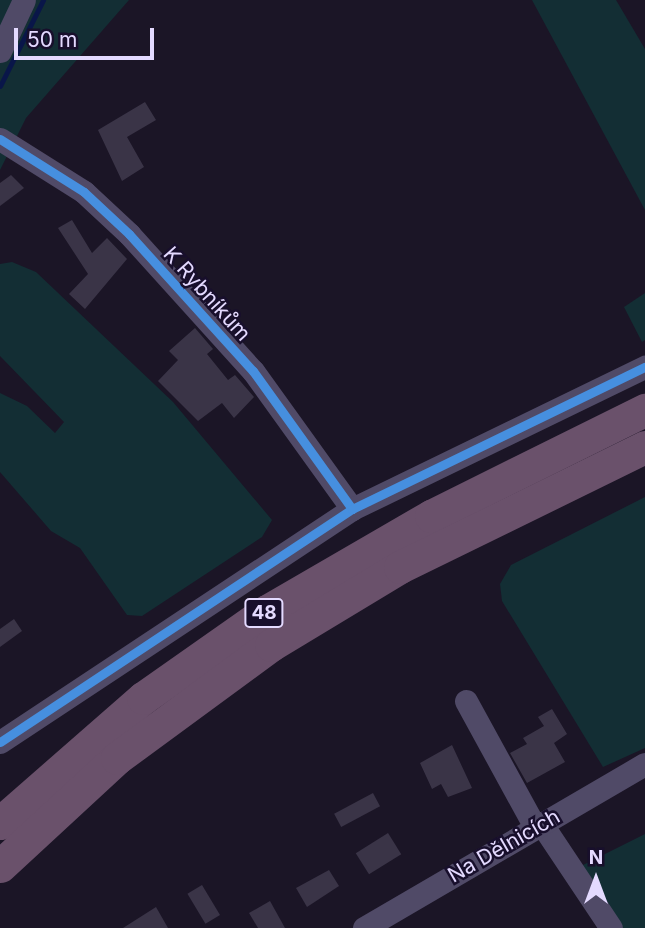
<!DOCTYPE html>
<meta charset="utf-8">
<style>
body{margin:0}
#map{position:relative;width:645px;height:928px;overflow:hidden;background:#1b1526;font-family:Inter,sans-serif}
div>[style]{position:absolute}
.green>*{inset:0;background:#132e34}
.stream>*{height:5px;margin:-2.5px;padding:0 2.5px;transform-origin:2.5px;border-radius:2.5px;background:#091649}
.building>*{inset:0;background:#3a3447;transform-origin:0 0}
.minor>*{height:23px;margin:-11.5px;padding:0 11.5px;transform-origin:11.5px;border-radius:11.5px;background:#504a67}
.highway>*{height:33px;margin:-16.5px;padding:0 16.5px;transform-origin:16.5px;border-radius:16.5px;background:#6a516b}
.cycleway>*{height:9px;margin:-4.5px;padding:0 4.5px;transform-origin:4.5px;border-radius:4.5px;background:#468fdf}
span{translate:-50% -50%;white-space:nowrap;text-align:center;line-height:1.15;-webkit-text-stroke:5px #180f2c;paint-order:stroke}
.shield-label span{padding:2px 5px;background:#180f2c;border:2px solid;border-radius:5px;-webkit-text-stroke-width:0}
.shield-label{font-size:19px;color:#e4daff;font-weight:700}
.street-label{font-size:21px;color:#e4daff}
.north{position:absolute;left:561px;top:844px;width:70px;height:70px;-webkit-text-stroke:5px #180f2c;paint-order:stroke;rotate:0deg;font-size:19px;font-weight:700;line-height:28px;text-align:center;color:#e4daff}
.north::after{content:'';display:block;margin:auto;width:24px;height:32px;background:#e4daff;clip-path:polygon(50% 0,100% 100%,50% 72%,0 100%)}
.scale{position:absolute;left:14px;top:28px;width:140px;height:32px;box-sizing:border-box;border:4px solid #e4daff;border-top:0;padding-left:9px;font-size:21px;line-height:24px;white-space:nowrap;color:#e4daff;-webkit-text-stroke:5px #180f2c;paint-order:stroke}
</style>
<div id="map">
<div class="green">
<div style="clip-path:polygon(0 0,129px 0,26px 118px,0 170px)"></div>
<div style="clip-path:polygon(532px 0,616px 0,645px 49px,645px 210px)"></div>
<div style="clip-path:polygon(12px 262px,36px 272px,173px 402px,272px 520px,262px 537px,142px 616px,127px 615px,80px 548px,51px 531px,0 472px,0 393px,27px 406px,55px 433px,64px 422px,0 356px,0 264px)"></div>
<div style="clip-path:polygon(645px 293px,645px 340px,642px 342px,624px 307px)"></div>
<div style="clip-path:polygon(645px 497px,645px 748px,603px 767px,502px 601px,500px 584px,511px 565px)"></div>
<div style="clip-path:polygon(645px 834px,645px 928px,620px 928px,579px 867px)"></div>
</div>
<div class="stream">
<div style="left:0;top:86px;width:96px;rotate:-63.4deg"></div>
</div>
<div class="building">
<div style="clip-path:polygon(145px 102px,156px 120px,127px 137px,144px 167px,122px 181px,98px 130px)"></div>
<div style="clip-path:polygon(11px 175px,24px 188px,0 206px,0 183px)"></div>
<div style="clip-path:polygon(72px 220px,92px 253px,107px 238px,127px 259px,85px 309px,69px 294px,88px 274px,58px 228px)"></div>
<div style="clip-path:polygon(195px 328px,213px 349px,207px 354px,228px 380px,235px 375px,254px 397px,234px 418px,222px 403px,198px 421px,158px 381px,178px 360px,169px 351px)"></div>
<div style="clip-path:polygon(14px 619px,22px 631px,0 647px,0 629px)"></div>
<div style="clip-path:polygon(552px 709px,567px 734px,554px 743px,565px 762px,527px 783px,510px 753px,527px 744px,523px 738px,544px 726px,538px 717px)"></div>
<div style="clip-path:polygon(452px 745px,472px 788px,448px 797px,441px 784px,432px 789px,420px 763px)"></div>
<div style="left:373px;top:793px;width:15px;height:44px;rotate:62deg"></div>
<div style="left:388px;top:833px;width:25px;height:38px;rotate:58deg"></div>
<div style="clip-path:polygon(329px 870px,339px 886px,307px 907px,296px 888px)"></div>
<div style="left:202px;top:885px;width:35px;height:17px;rotate:59deg"></div>
<div style="clip-path:polygon(270px 901px,285px 928px,258px 928px,249px 913px)"></div>
<div style="clip-path:polygon(156px 907px,168px 928px,123px 928px)"></div>
</div>
<div class="minor">
<div style="left:0;top:51px;width:56px;rotate:-64.8deg"></div>
<div style="left:0;top:139px;width:99px;rotate:32.2deg"></div>
<div style="left:84px;top:192px;width:62px;rotate:43deg"></div>
<div style="left:129px;top:234px;width:185px;rotate:47.9deg"></div>
<div style="left:253px;top:371px;width:170px;rotate:54.3deg"></div>
<div style="left:466px;top:701px;width:144px;rotate:61.3deg"></div>
<div style="left:0;top:742px;width:422px;rotate:-33.5deg"></div>
<div style="left:352px;top:509px;width:326px;rotate:-25.9deg"></div>
<div style="left:541px;top:823px;width:126px;rotate:56.3deg"></div>
<div style="left:364px;top:928px;width:325px;rotate:-30.3deg"></div>
</div>
<div class="highway">
<div style="left:0;top:823px;width:190px;rotate:-41.2deg"></div>
<div style="left:143px;top:698px;width:151px;rotate:-35.1deg"></div>
<div style="left:267px;top:611px;width:190px;rotate:-30.1deg"></div>
<div style="left:431px;top:516px;width:239px;rotate:-26.4deg"></div>
<div style="left:0;top:866px;width:159px;rotate:-42.7deg"></div>
<div style="left:117px;top:758px;width:191px;rotate:-36.3deg"></div>
<div style="left:271px;top:645px;width:151px;rotate:-31.2deg"></div>
<div style="left:400px;top:567px;width:273px;rotate:-26.1deg"></div>
</div>
<div class="cycleway">
<div style="left:0;top:139px;width:99px;rotate:32.2deg"></div>
<div style="left:84px;top:192px;width:62px;rotate:43deg"></div>
<div style="left:129px;top:234px;width:185px;rotate:47.9deg"></div>
<div style="left:253px;top:371px;width:170px;rotate:54.3deg"></div>
<div style="left:0;top:742px;width:422px;rotate:-33.5deg"></div>
<div style="left:352px;top:509px;width:326px;rotate:-25.9deg"></div>
</div>
<div class="shield-label">
<span style="left:264px;top:613px">48</span>
</div>
<div class="street-label">
<span style="left:207px;top:294px;rotate:48deg">K Rybníkům</span>
<span style="left:504px;top:846px;rotate:-30deg">Na Dělnicích</span>
</div>
<div class="north">N</div>
<div class="scale">50 m</div>
</div>
